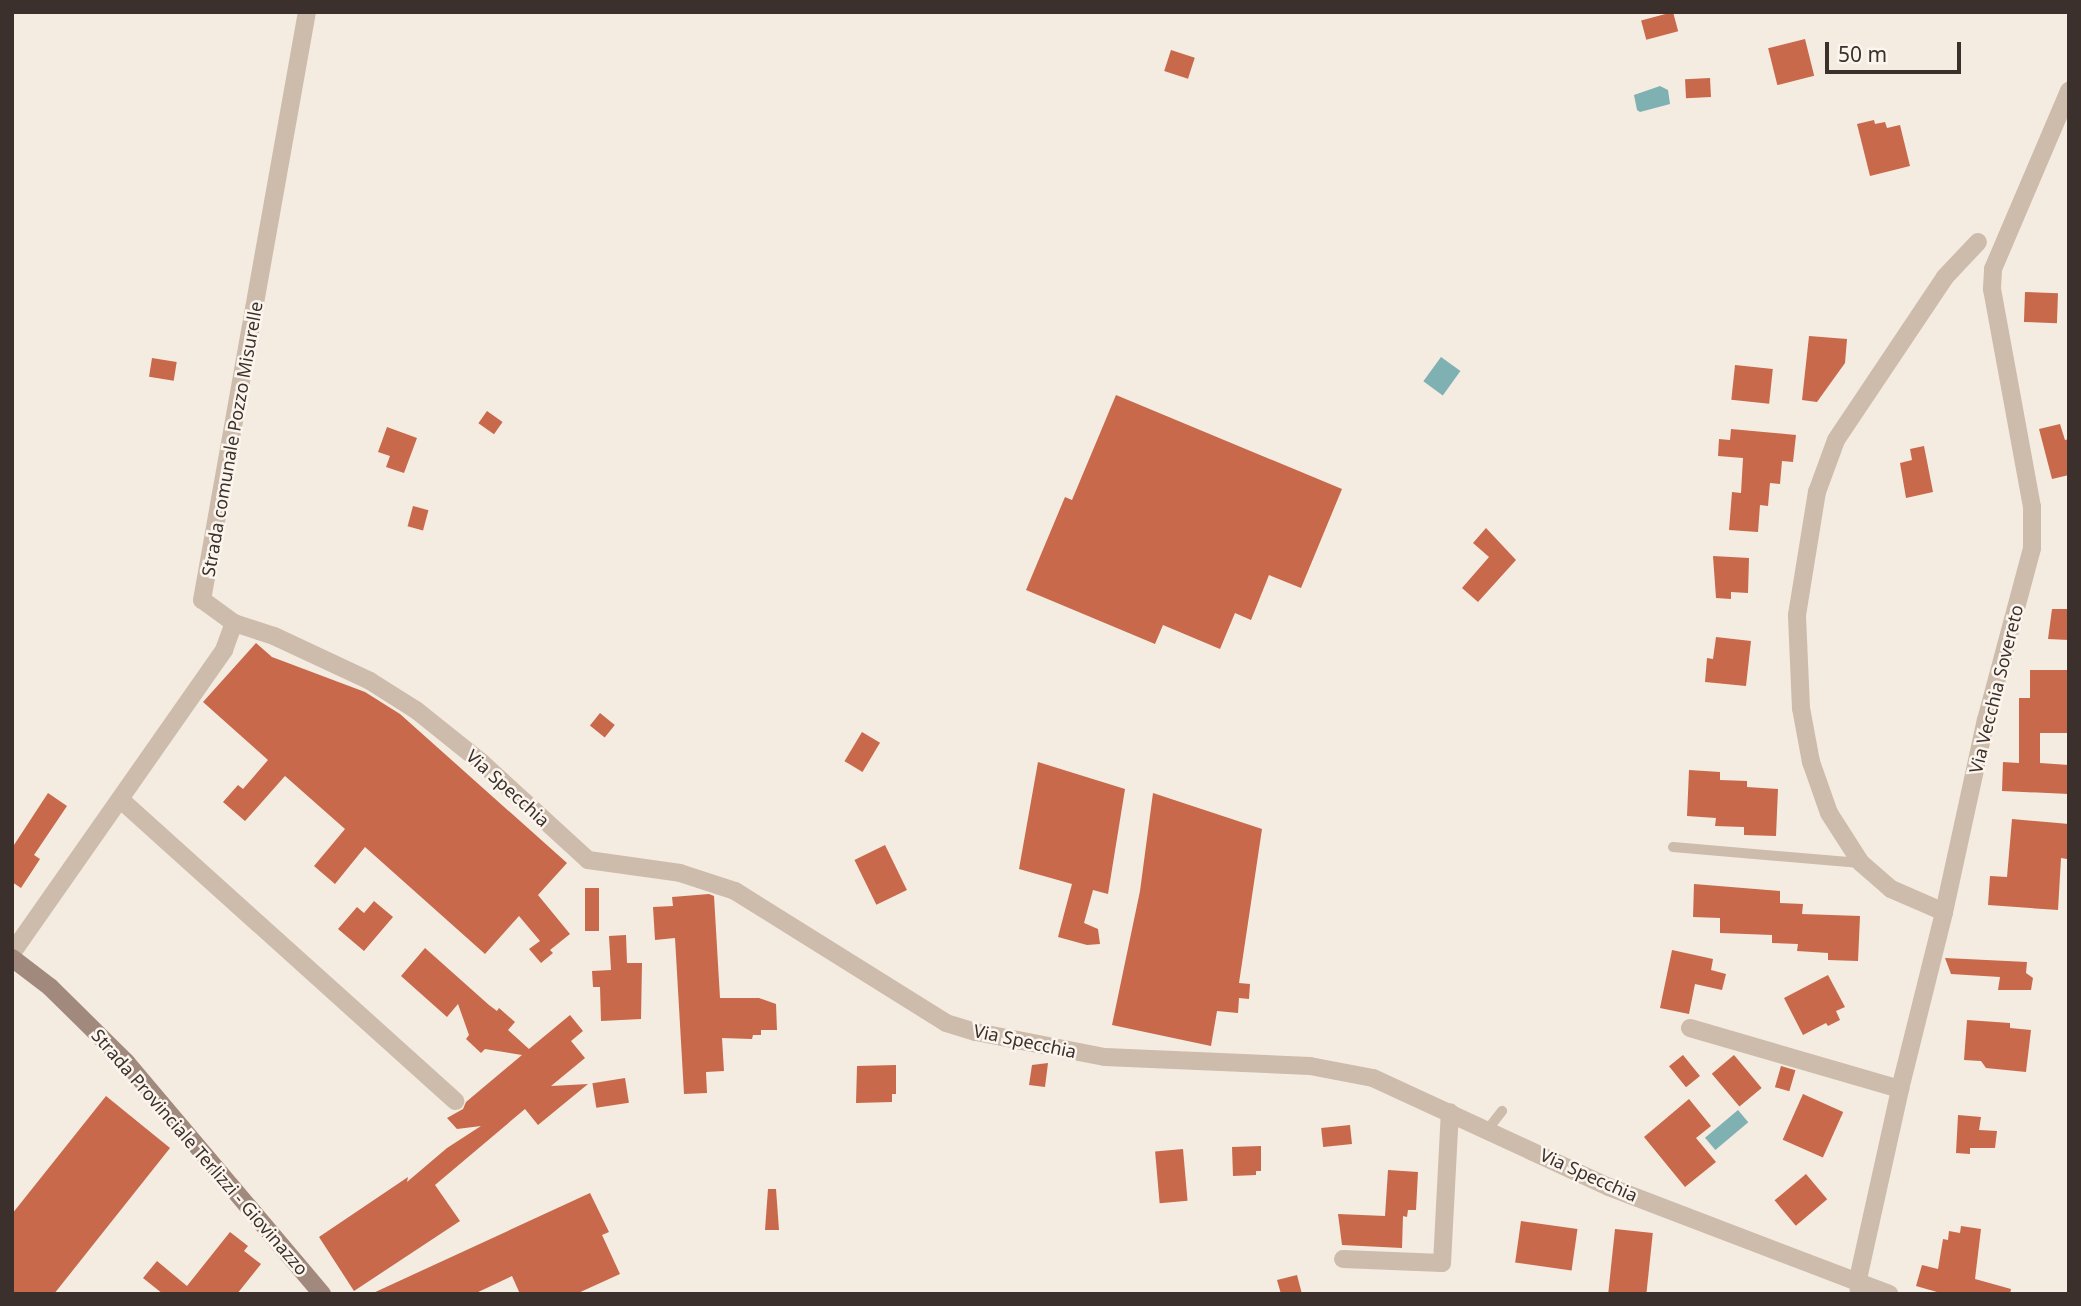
<!DOCTYPE html>
<style>
body{margin:0}
#map{position:relative;width:2081px;height:1306px;overflow:hidden;background:#f4ebe1;font-family:"Noto Sans",sans-serif}
div>[style]{position:absolute}
.water>*{inset:0;background:#7fb0b2;transform-origin:0 0}
.building>*{inset:0;background:#c8694b;transform-origin:0 0}
.service>*{height:10px;margin:-5px;padding:0 5px;transform-origin:5px;border-radius:5px;background:#cdbbac}
.minor>*{height:18px;margin:-9px;padding:0 9px;transform-origin:9px;border-radius:9px;background:#cdbbac}
.secondary>*{height:18px;margin:-9px;padding:0 9px;transform-origin:9px;border-radius:9px;background:#a18a7d}
span{translate:-50% -50%;white-space:nowrap;text-align:center;line-height:1.15;-webkit-text-stroke:5px #fbf5ee;paint-order:stroke}
.street-label{font-size:18px;color:#3b302b}
.frame{position:absolute;inset:0;border:14px solid #3b302b;pointer-events:none}
.scale{position:absolute;left:1825px;top:42px;width:136px;height:32px;box-sizing:border-box;border:4px solid #3b302b;border-top:0;padding-left:9px;font-size:21px;line-height:24px;white-space:nowrap;color:#3b302b;-webkit-text-stroke:5px #fbf5ee;paint-order:stroke}
</style>
<div id="map">
<div class="water">
<div style="clip-path:polygon(1660px 86px,1668px 90px,1670px 104px,1640px 112px,1637px 110px,1634px 95px)"></div>
<div style="left:1441px;top:357px;width:24px;height:30px;rotate:36deg"></div>
<div style="left:1738px;top:1110px;width:16px;height:43px;rotate:50deg"></div>
</div>
<div class="building">
<div style="left:1673px;top:12px;width:20px;height:33px;rotate:75deg"></div>
<div style="left:1805px;top:39px;width:38px;height:38px;rotate:76deg"></div>
<div style="left:1171px;top:50px;width:25px;height:22px;rotate:18deg"></div>
<div style="left:1710px;top:78px;width:19px;height:25px;rotate:87deg"></div>
<div style="clip-path:polygon(1874px 120px,1875px 124px,1885px 122px,1887px 128px,1900px 125px,1910px 166px,1870px 176px,1857px 124px)"></div>
<div style="left:2025px;top:292px;width:33px;height:30px;rotate:2deg"></div>
<div style="clip-path:polygon(1809px 336px,1847px 339px,1845px 363px,1817px 402px,1802px 400px)"></div>
<div style="left:152px;top:358px;width:25px;height:19px;rotate:9deg"></div>
<div style="left:1735px;top:365px;width:38px;height:35px;rotate:6deg"></div>
<div style="clip-path:polygon(1116px 395px,1342px 489px,1301px 588px,1269px 575px,1251px 620px,1235px 613px,1220px 649px,1163px 625px,1155px 644px,1026px 590px,1065px 497px,1072px 500px)"></div>
<div style="left:487px;top:411px;width:19px;height:15px;rotate:35deg"></div>
<div style="clip-path:polygon(2060px 424px,2065px 440px,2069px 439px,2069px 475px,2052px 479px,2039px 429px)"></div>
<div style="clip-path:polygon(387px 427px,417px 438px,404px 473px,386px 467px,390px 456px,378px 452px)"></div>
<div style="clip-path:polygon(1731px 429px,1796px 435px,1793px 462px,1782px 461px,1780px 484px,1770px 483px,1768px 506px,1760px 505px,1758px 532px,1729px 530px,1732px 492px,1741px 493px,1743px 458px,1718px 456px,1719px 439px,1730px 440px)"></div>
<div style="clip-path:polygon(1924px 446px,1933px 492px,1906px 498px,1900px 463px,1912px 460px,1910px 449px)"></div>
<div style="left:413px;top:506px;width:16px;height:21px;rotate:15deg"></div>
<div style="clip-path:polygon(1486px 528px,1516px 560px,1478px 602px,1462px 588px,1489px 557px,1473px 543px)"></div>
<div style="clip-path:polygon(1713px 556px,1749px 558px,1748px 593px,1731px 592px,1731px 599px,1716px 598px)"></div>
<div style="clip-path:polygon(2052px 609px,2069px 609px,2069px 640px,2048px 639px)"></div>
<div style="clip-path:polygon(1716px 637px,1751px 641px,1746px 686px,1705px 682px,1707px 658px,1713px 659px)"></div>
<div style="clip-path:polygon(256px 643px,272px 657px,365px 692px,400px 714px,567px 863px,538px 895px,570px 934px,550px 950px,553px 953px,541px 963px,529px 949px,540px 941px,519px 916px,485px 954px,365px 847px,335px 884px,314px 866px,345px 829px,285px 776px,245px 821px,223px 802px,238px 785px,243px 789px,268px 760px,203px 702px)"></div>
<div style="clip-path:polygon(2030px 670px,2069px 670px,2069px 733px,2040px 733px,2040px 763px,2069px 765px,2069px 794px,2002px 791px,2003px 762px,2019px 763px,2019px 698px,2030px 698px)"></div>
<div style="left:600px;top:713px;width:19px;height:16px;rotate:39deg"></div>
<div style="left:862px;top:732px;width:21px;height:34px;rotate:31deg"></div>
<div style="clip-path:polygon(1038px 762px,1125px 789px,1108px 894px,1093px 890px,1084px 923px,1098px 929px,1100px 944px,1087px 945px,1058px 937px,1072px 884px,1019px 869px)"></div>
<div style="clip-path:polygon(1689px 770px,1720px 772px,1720px 780px,1747px 781px,1747px 787px,1778px 789px,1776px 836px,1744px 835px,1744px 827px,1715px 826px,1716px 818px,1687px 816px)"></div>
<div style="clip-path:polygon(48px 793px,67px 806px,34px 855px,40px 859px,21px 888px,12px 882px,12px 848px)"></div>
<div style="clip-path:polygon(1153px 793px,1262px 829px,1239px 983px,1250px 984px,1249px 999px,1239px 998px,1238px 1013px,1217px 1011px,1211px 1046px,1112px 1025px,1140px 891px)"></div>
<div style="clip-path:polygon(2012px 819px,2069px 824px,2067px 859px,2061px 858px,2058px 910px,1988px 905px,1990px 876px,2007px 877px)"></div>
<div style="left:885px;top:845px;width:50px;height:34px;rotate:64deg"></div>
<div style="clip-path:polygon(1694px 884px,1780px 891px,1780px 903px,1803px 904px,1802px 914px,1860px 916px,1858px 961px,1828px 960px,1828px 953px,1797px 951px,1798px 944px,1772px 943px,1772px 935px,1720px 933px,1720px 918px,1693px 917px)"></div>
<div style="left:585px;top:888px;width:14px;height:43px"></div>
<div style="clip-path:polygon(709px 894px,714px 896px,720px 998px,759px 998px,776px 1004px,777px 1030px,761px 1030px,761px 1035px,753px 1035px,752px 1039px,722px 1038px,724px 1071px,706px 1072px,707px 1093px,684px 1094px,675px 938px,655px 940px,653px 907px,673px 906px,672px 897px)"></div>
<div style="clip-path:polygon(374px 901px,393px 917px,364px 951px,338px 929px,357px 907px,364px 913px)"></div>
<div style="clip-path:polygon(626px 935px,627px 963px,642px 963px,641px 1019px,601px 1021px,600px 987px,593px 987px,592px 971px,611px 970px,609px 936px)"></div>
<div style="clip-path:polygon(425px 948px,489px 1005px,497px 1011px,499px 1008px,515px 1022px,508px 1030px,529px 1049px,570px 1015px,583px 1031px,571px 1041px,585px 1058px,551px 1086px,588px 1084px,538px 1125px,525px 1109px,435px 1185px,460px 1221px,354px 1291px,319px 1237px,408px 1177px,407px 1182px,447px 1148px,481px 1126px,457px 1129px,447px 1118px,463px 1109px,466px 1102px,522px 1055px,485px 1049px,481px 1053px,466px 1039px,469px 1035px,458px 1004px,447px 1017px,401px 976px)"></div>
<div style="clip-path:polygon(1672px 950px,1713px 959px,1711px 970px,1726px 974px,1722px 990px,1695px 984px,1689px 1014px,1660px 1008px)"></div>
<div style="clip-path:polygon(1945px 958px,2027px 962px,2026px 973px,2033px 978px,2031px 990px,1998px 990px,2000px 977px,1951px 974px)"></div>
<div style="clip-path:polygon(1828px 975px,1845px 1007px,1836px 1011px,1840px 1020px,1828px 1026px,1826px 1023px,1803px 1035px,1784px 998px)"></div>
<div style="clip-path:polygon(1967px 1020px,2010px 1023px,2010px 1028px,2031px 1030px,2026px 1072px,1986px 1068px,1981px 1061px,1964px 1060px)"></div>
<div style="left:1683px;top:1055px;width:27px;height:18px;rotate:51deg"></div>
<div style="left:1734px;top:1055px;width:43px;height:29px;rotate:50deg"></div>
<div style="clip-path:polygon(1048px 1063px,1045px 1087px,1029px 1085px,1032px 1065px)"></div>
<div style="clip-path:polygon(896px 1065px,896px 1094px,892px 1094px,892px 1102px,856px 1103px,857px 1066px)"></div>
<div style="left:1781px;top:1066px;width:15px;height:22px;rotate:16deg"></div>
<div style="left:625px;top:1078px;width:25px;height:33px;rotate:81deg"></div>
<div style="left:1803px;top:1094px;width:44px;height:50px;rotate:24deg"></div>
<div style="clip-path:polygon(106px 1096px,170px 1148px,54px 1294px,12px 1294px,12px 1214px)"></div>
<div style="clip-path:polygon(1689px 1099px,1711px 1126px,1696px 1138px,1716px 1162px,1685px 1187px,1644px 1137px)"></div>
<div style="clip-path:polygon(1958px 1115px,1981px 1117px,1979px 1130px,1997px 1131px,1995px 1148px,1970px 1148px,1970px 1154px,1956px 1153px)"></div>
<div style="left:1350px;top:1125px;width:19px;height:29px;rotate:84deg"></div>
<div style="clip-path:polygon(1261px 1146px,1261px 1171px,1256px 1171px,1256px 1175px,1233px 1176px,1232px 1147px)"></div>
<div style="left:1183px;top:1149px;width:52px;height:28px;rotate:85deg"></div>
<div style="clip-path:polygon(1388px 1170px,1418px 1172px,1416px 1210px,1408px 1210px,1407px 1217px,1403px 1216px,1402px 1248px,1342px 1245px,1338px 1214px,1385px 1216px)"></div>
<div style="left:1806px;top:1174px;width:33px;height:41px;rotate:50deg"></div>
<div style="clip-path:polygon(768px 1189px,776px 1189px,779px 1230px,765px 1230px)"></div>
<div style="clip-path:polygon(590px 1193px,609px 1232px,602px 1235px,620px 1274px,576px 1294px,520px 1294px,512px 1276px,474px 1294px,371px 1294px)"></div>
<div style="left:1521px;top:1221px;width:57px;height:42px;rotate:8deg"></div>
<div style="clip-path:polygon(1961px 1226px,1981px 1229px,1975px 1279px,2011px 1289px,2010px 1294px,1944px 1294px,1916px 1286px,1922px 1265px,1938px 1269px,1943px 1239px,1948px 1240px,1949px 1231px,1960px 1233px)"></div>
<div style="left:1615px;top:1229px;width:38px;height:65px;rotate:6deg"></div>
<div style="clip-path:polygon(230px 1232px,248px 1246px,244px 1251px,261px 1264px,237px 1294px,163px 1294px,143px 1278px,157px 1261px,187px 1286px)"></div>
<div style="clip-path:polygon(1297px 1275px,1302px 1294px,1281px 1294px,1277px 1280px)"></div>
</div>
<div class="service">
<div style="left:1673px;top:847px;width:188px;rotate:4.9deg"></div>
<div style="left:1488px;top:1129px;width:23px;rotate:-52deg"></div>
</div>
<div class="minor">
<div style="left:234px;top:623px;width:42px;rotate:18deg"></div>
<div style="left:274px;top:636px;width:106px;rotate:25.1deg"></div>
<div style="left:370px;top:681px;width:54px;rotate:32.2deg"></div>
<div style="left:416px;top:710px;width:83px;rotate:38.7deg"></div>
<div style="left:481px;top:762px;width:145px;rotate:42.5deg"></div>
<div style="left:588px;top:860px;width:93px;rotate:8deg"></div>
<div style="left:680px;top:873px;width:58px;rotate:18.1deg"></div>
<div style="left:735px;top:891px;width:249px;rotate:32deg"></div>
<div style="left:946px;top:1023px;width:31px;rotate:17deg"></div>
<div style="left:976px;top:1032px;width:131px;rotate:11deg"></div>
<div style="left:1105px;top:1057px;width:205px;rotate:2.5deg"></div>
<div style="left:1310px;top:1066px;width:64px;rotate:10.8deg"></div>
<div style="left:1373px;top:1078px;width:260px;rotate:24.8deg"></div>
<div style="left:1609px;top:1187px;width:300px;rotate:20.9deg"></div>
<div style="left:121px;top:800px;width:450px;rotate:42deg"></div>
<div style="left:1944px;top:912px;width:58px;rotate:-156.5deg"></div>
<div style="left:1891px;top:889px;width:40px;rotate:-139deg"></div>
<div style="left:1861px;top:863px;width:59px;rotate:-122.6deg"></div>
<div style="left:1829px;top:813px;width:54px;rotate:-109.4deg"></div>
<div style="left:1811px;top:762px;width:55px;rotate:-100.5deg"></div>
<div style="left:1801px;top:708px;width:93px;rotate:-92.5deg"></div>
<div style="left:1797px;top:615px;width:125px;rotate:-80.8deg"></div>
<div style="left:1817px;top:492px;width:55px;rotate:-69.9deg"></div>
<div style="left:1836px;top:440px;width:196px;rotate:-56.2deg"></div>
<div style="left:1945px;top:277px;width:48px;rotate:-46.7deg"></div>
<div style="left:12px;top:953px;width:370px;rotate:-55deg"></div>
<div style="left:224px;top:650px;width:29px;rotate:-70deg"></div>
<div style="left:234px;top:623px;width:39px;rotate:-144deg"></div>
<div style="left:202px;top:600px;width:597px;rotate:-79.88deg"></div>
<div style="left:1690px;top:1028px;width:219px;rotate:16.2deg"></div>
<div style="left:1343px;top:1259px;width:99px;rotate:2.3deg"></div>
<div style="left:1442px;top:1263px;width:151px;rotate:-87deg"></div>
<div style="left:1859px;top:1294px;width:15px;rotate:-94deg"></div>
<div style="left:1858px;top:1279px;width:195px;rotate:-77.5deg"></div>
<div style="left:1900px;top:1089px;width:182px;rotate:-76deg"></div>
<div style="left:1944px;top:912px;width:197px;rotate:-77.7deg"></div>
<div style="left:1986px;top:720px;width:178px;rotate:-75deg"></div>
<div style="left:2032px;top:548px;width:41px;rotate:-90deg"></div>
<div style="left:2032px;top:507px;width:222px;rotate:-100.4deg"></div>
<div style="left:1992px;top:289px;width:20px;rotate:-87deg"></div>
<div style="left:1993px;top:269px;width:194px;rotate:-66.9deg"></div>
</div>
<div class="secondary">
<div style="left:12px;top:958px;width:48px;rotate:37.3deg"></div>
<div style="left:50px;top:987px;width:107px;rotate:44.6deg"></div>
<div style="left:126px;top:1062px;width:304px;rotate:49.8deg"></div>
</div>
<div class="street-label">
<span style="left:232px;top:439px;rotate:-80deg">Strada comunale Pozzo Misurelle</span>
<span style="left:1996px;top:689px;rotate:-76deg">Via Vecchia Sovereto</span>
<span style="left:508px;top:788px;rotate:42deg">Via Specchia</span>
<span style="left:1025px;top:1041px;rotate:12deg">Via Specchia</span>
<span style="left:200px;top:1152px;rotate:49deg">Strada Provinciale Terlizzi - Giovinazzo</span>
<span style="left:1589px;top:1175px;rotate:24deg">Via Specchia</span>
</div>
<div class="frame"></div>
<div class="scale">50 m</div>
</div>
